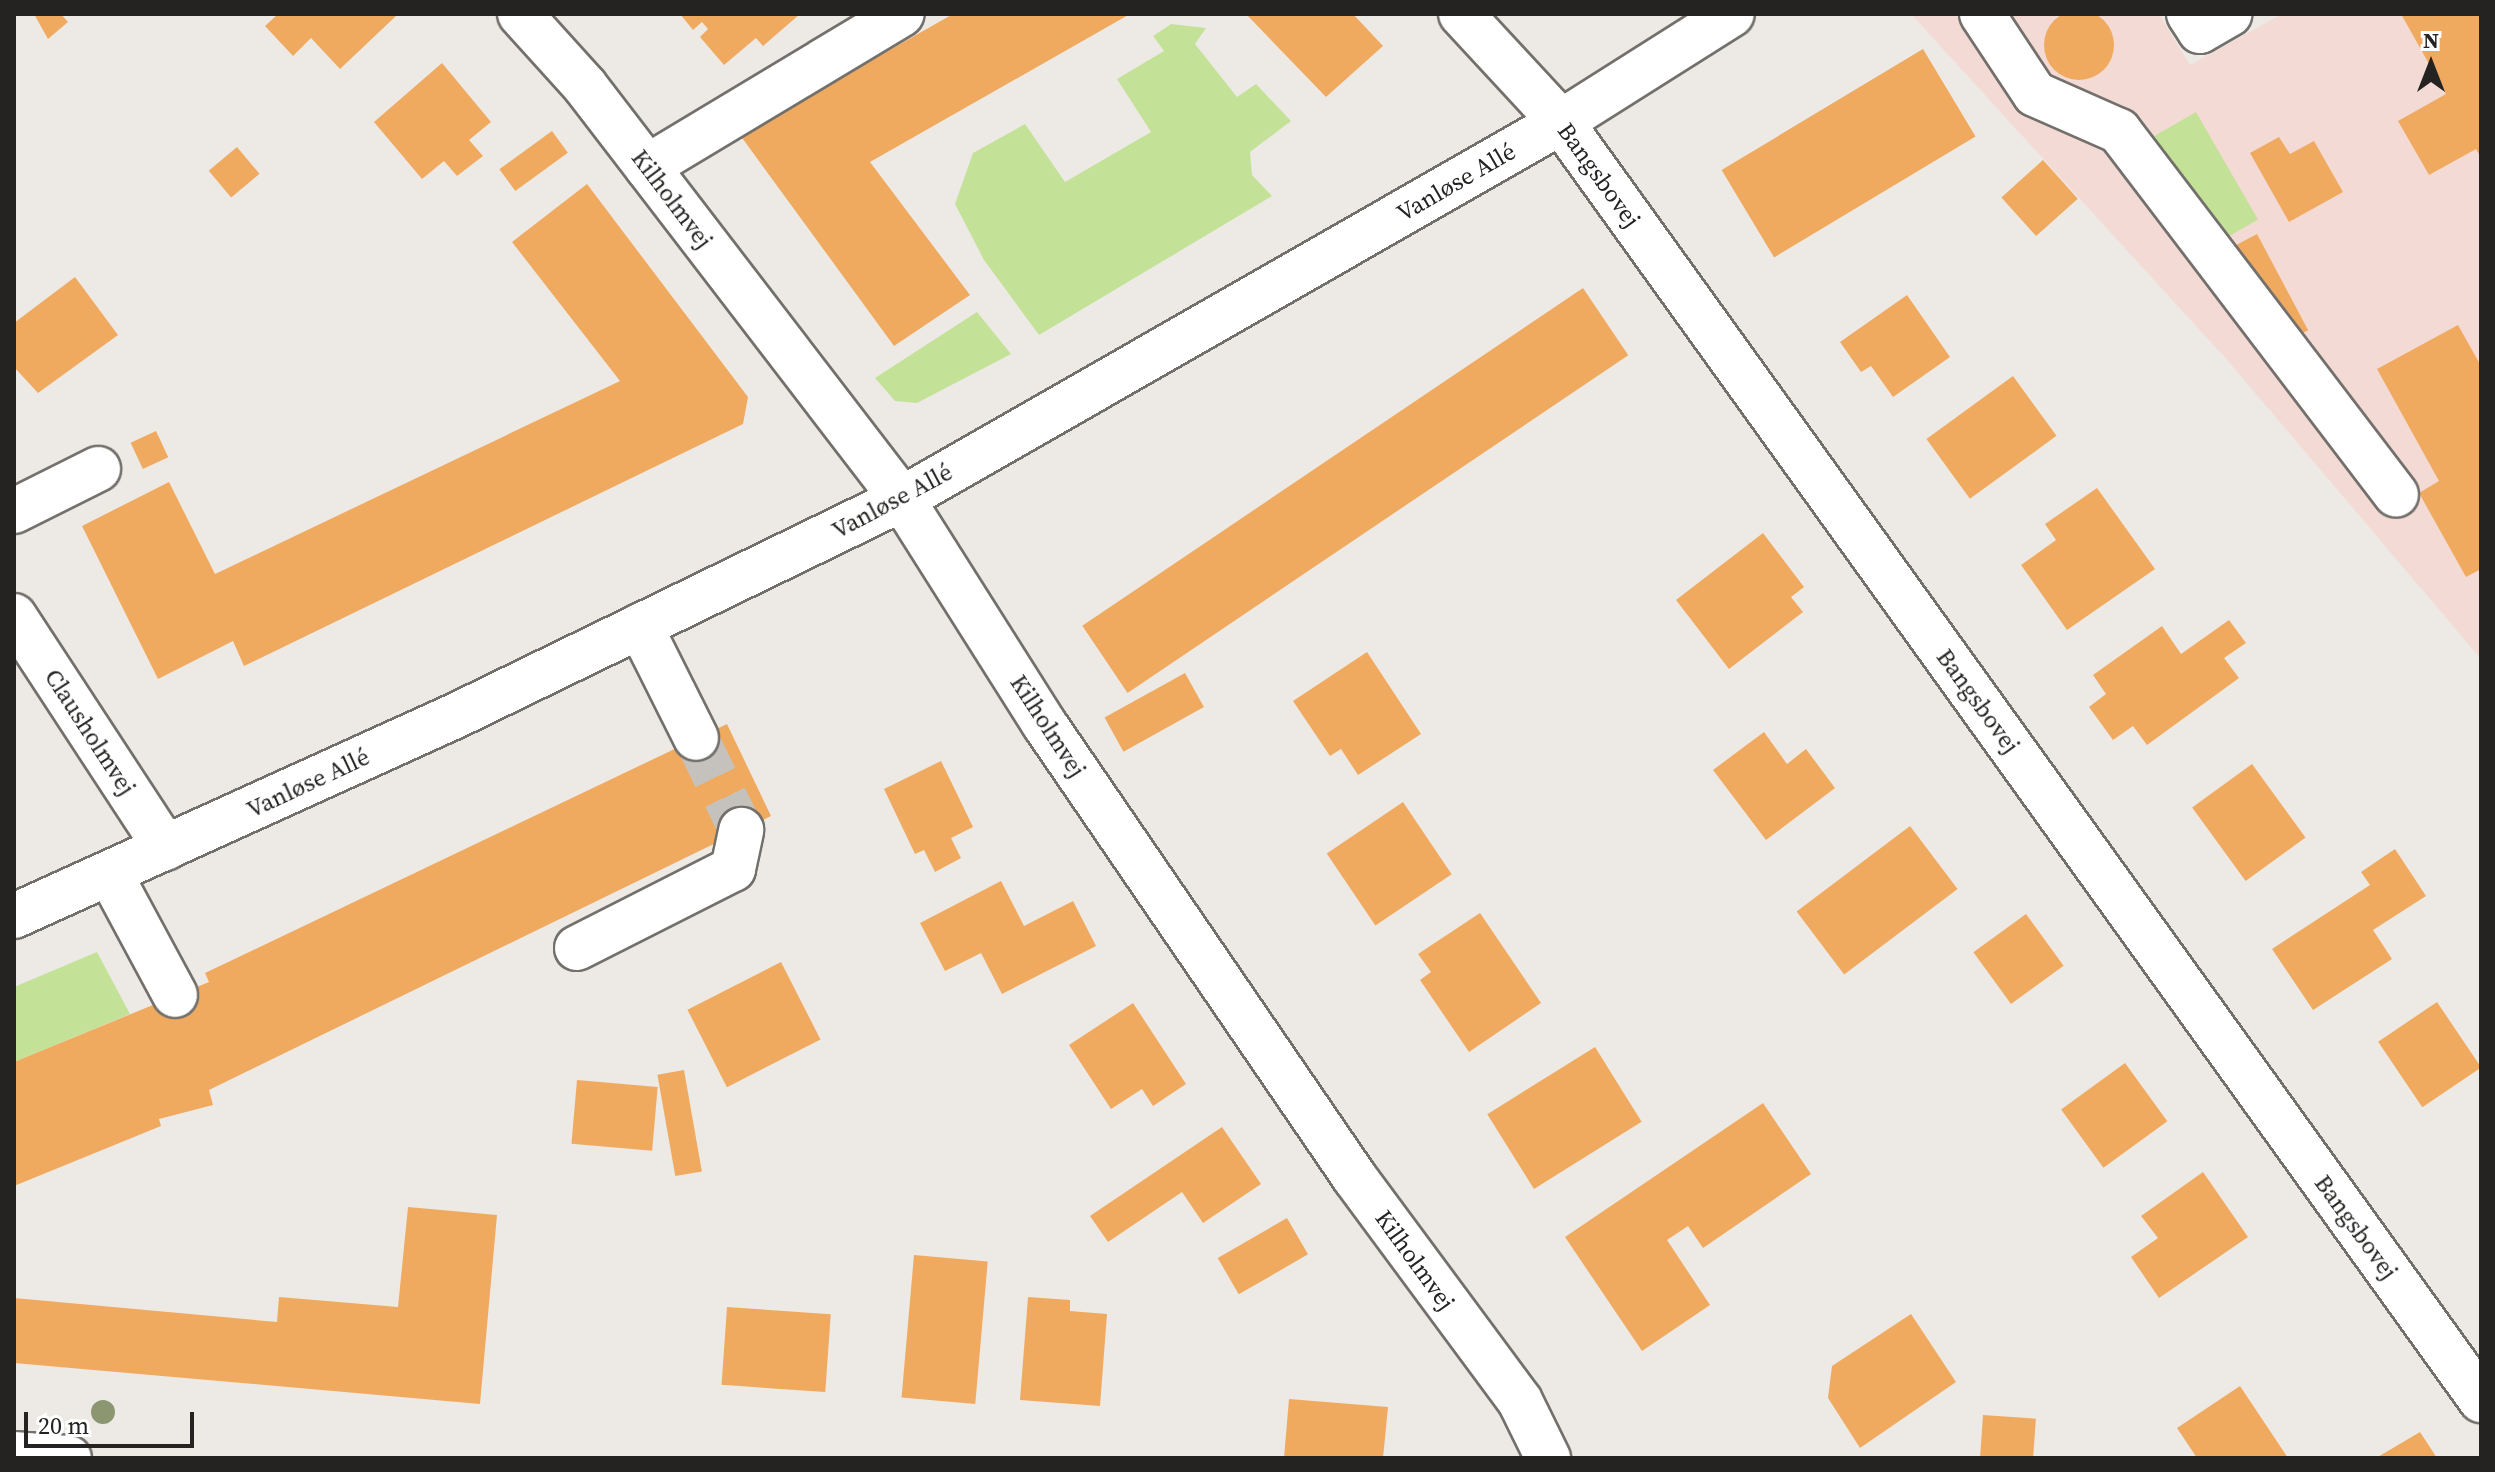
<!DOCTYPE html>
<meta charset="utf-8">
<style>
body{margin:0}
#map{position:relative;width:2495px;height:1472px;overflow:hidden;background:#edeae5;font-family:"Source Serif 4",serif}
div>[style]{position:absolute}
.education>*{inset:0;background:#f4dad5}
.green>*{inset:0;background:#c3e298;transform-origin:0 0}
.building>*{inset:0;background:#f0aa60;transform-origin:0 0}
.round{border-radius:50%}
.minor-tunnel>*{height:44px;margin-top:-22px;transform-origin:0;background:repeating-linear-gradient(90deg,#c5c2be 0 44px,transparent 0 66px)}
.roads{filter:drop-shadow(2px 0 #73706c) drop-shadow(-2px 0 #73706c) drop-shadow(0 2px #73706c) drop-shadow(0 -2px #73706c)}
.minor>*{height:44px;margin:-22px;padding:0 22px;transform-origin:22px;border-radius:22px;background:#fff}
.trees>*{width:24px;height:24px;margin:-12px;border-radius:50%;background:#8c9772}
span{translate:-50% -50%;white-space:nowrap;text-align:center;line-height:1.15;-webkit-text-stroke:6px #fff;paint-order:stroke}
.street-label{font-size:24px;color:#242321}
.frame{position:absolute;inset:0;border:16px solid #242321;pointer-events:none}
.north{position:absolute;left:2391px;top:24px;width:80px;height:80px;-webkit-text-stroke:6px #fff;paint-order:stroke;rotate:0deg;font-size:22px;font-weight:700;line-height:32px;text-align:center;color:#242321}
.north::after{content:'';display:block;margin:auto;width:28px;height:36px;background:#242321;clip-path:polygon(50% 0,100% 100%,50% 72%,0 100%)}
.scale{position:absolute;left:24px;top:1412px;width:170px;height:36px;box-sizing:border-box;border:4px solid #242321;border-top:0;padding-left:10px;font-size:24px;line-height:28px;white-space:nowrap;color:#242321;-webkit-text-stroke:6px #fff;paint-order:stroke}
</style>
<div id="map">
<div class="education">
<div style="clip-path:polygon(1911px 14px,2159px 14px,2190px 65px,2282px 14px,2481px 14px,2481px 659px,2228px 361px)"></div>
</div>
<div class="green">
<div style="clip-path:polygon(1171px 24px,1206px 28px,1195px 44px,1237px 97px,1256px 84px,1291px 121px,1250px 152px,1252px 175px,1272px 196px,1039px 335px,984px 260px,955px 204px,973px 153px,1025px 124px,1065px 182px,1151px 132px,1117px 79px,1164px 51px,1153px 36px)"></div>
<div style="left:2196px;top:112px;width:124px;height:56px;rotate:60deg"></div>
<div style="clip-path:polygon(977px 312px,1011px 354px,917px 403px,895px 401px,875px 378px)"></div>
<div style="clip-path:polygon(97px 952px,130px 1014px,14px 1062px,14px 987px)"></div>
</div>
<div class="building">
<div class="round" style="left:2044px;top:10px;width:70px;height:70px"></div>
<div style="clip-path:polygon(34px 14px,61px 14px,68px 22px,48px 39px)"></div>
<div style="clip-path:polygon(278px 14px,395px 14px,396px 16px,340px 69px,311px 38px,293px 56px,265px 26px)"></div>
<div style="clip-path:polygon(680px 14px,800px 14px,763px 46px,756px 38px,724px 65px,700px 37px,708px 29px,702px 22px,693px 30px)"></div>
<div style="clip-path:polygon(953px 14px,1130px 14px,870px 162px,970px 295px,894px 346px,740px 135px)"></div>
<div style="clip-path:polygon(1246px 14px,1353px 14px,1383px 46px,1326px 97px)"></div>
<div style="clip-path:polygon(2401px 14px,2481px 14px,2481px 158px,2476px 149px,2429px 175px,2398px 121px,2446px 94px)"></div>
<div style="left:1923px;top:49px;width:102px;height:235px;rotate:59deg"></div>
<div style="clip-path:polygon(442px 63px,491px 122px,469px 140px,483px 156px,457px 176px,444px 161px,422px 179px,374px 122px)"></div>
<div style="left:552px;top:131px;width:27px;height:65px;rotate:54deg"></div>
<div style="clip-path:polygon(2279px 137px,2290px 154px,2314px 141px,2343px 192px,2289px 222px,2250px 153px)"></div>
<div style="left:237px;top:147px;width:35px;height:37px;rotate:50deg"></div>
<div style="left:2043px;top:160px;width:52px;height:56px;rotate:48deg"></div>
<div style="clip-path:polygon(587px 184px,748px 397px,743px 424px,244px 666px,233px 641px,158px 679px,82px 526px,169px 482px,215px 574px,620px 381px,512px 242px)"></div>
<div style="left:2257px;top:234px;width:109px;height:30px;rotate:62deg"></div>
<div style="clip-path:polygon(75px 277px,118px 335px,38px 393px,14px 367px,14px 323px)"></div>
<div style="left:1583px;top:288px;width:81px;height:604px;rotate:56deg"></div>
<div style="clip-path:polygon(1907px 295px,1950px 357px,1893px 397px,1871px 366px,1861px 372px,1840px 342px)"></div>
<div style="clip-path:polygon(2458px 325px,2481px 366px,2481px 569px,2466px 577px,2419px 493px,2439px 481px,2377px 369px)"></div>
<div style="left:2013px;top:376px;width:74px;height:107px;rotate:54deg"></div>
<div style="left:156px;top:431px;width:29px;height:28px;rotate:65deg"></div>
<div style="clip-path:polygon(2097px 488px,2155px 569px,2067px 630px,2021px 565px,2056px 540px,2045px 524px)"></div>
<div style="clip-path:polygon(1763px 533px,1804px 587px,1791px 597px,1803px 612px,1729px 669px,1676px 600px)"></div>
<div style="clip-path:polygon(2229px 620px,2246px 643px,2224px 658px,2239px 678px,2147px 745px,2133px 726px,2113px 740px,2089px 707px,2106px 694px,2093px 675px,2162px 626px,2181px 654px)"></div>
<div style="clip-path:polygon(1367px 652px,1421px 734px,1358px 775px,1341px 749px,1330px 756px,1293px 701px)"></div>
<div style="left:1185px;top:673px;width:39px;height:92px;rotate:61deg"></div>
<div style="clip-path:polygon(727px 724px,771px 816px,209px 1090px,213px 1105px,159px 1119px,161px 1126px,14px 1186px,14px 1062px,209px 982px,205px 973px)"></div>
<div style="clip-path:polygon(1764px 732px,1787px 764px,1806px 749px,1835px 788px,1766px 840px,1713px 770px)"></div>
<div style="clip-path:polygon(941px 761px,973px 827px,951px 838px,961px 858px,935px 872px,924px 850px,915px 854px,884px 789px)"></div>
<div style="left:2252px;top:764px;width:91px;height:74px;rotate:54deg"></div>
<div style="left:1403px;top:802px;width:87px;height:92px;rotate:56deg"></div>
<div style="left:1910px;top:826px;width:79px;height:142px;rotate:53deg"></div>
<div style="clip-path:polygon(2395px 849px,2426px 896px,2373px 930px,2392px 959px,2313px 1010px,2272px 949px,2370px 885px,2361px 872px)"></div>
<div style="clip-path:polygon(1001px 881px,1024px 926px,1073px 901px,1096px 946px,1002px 994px,981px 953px,945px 971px,920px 923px)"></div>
<div style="clip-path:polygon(1480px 913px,1541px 1003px,1469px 1052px,1420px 980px,1431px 972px,1418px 954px)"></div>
<div style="left:2026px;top:914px;width:64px;height:65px;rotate:54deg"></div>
<div style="left:781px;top:962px;width:87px;height:105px;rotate:63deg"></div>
<div style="left:2437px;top:1002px;width:79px;height:71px;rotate:56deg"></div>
<div style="clip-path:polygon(1133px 1003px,1186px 1084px,1153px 1106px,1142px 1089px,1111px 1109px,1069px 1045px)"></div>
<div style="left:1595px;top:1047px;width:88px;height:127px;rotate:58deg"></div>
<div style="left:2125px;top:1063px;width:72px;height:79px;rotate:54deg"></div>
<div style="left:684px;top:1070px;width:103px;height:27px;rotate:80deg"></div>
<div style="left:577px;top:1080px;width:81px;height:64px;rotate:5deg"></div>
<div style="clip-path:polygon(1763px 1103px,1811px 1174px,1703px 1248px,1688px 1226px,1667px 1240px,1710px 1305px,1642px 1351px,1565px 1237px)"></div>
<div style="clip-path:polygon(1222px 1127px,1261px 1184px,1203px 1223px,1182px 1192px,1108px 1242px,1090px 1216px)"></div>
<div style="clip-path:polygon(2203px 1172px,2248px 1237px,2159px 1298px,2131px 1257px,2158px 1238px,2141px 1216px)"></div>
<div style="clip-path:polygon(408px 1207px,497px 1215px,480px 1404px,14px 1363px,14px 1298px,277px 1322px,279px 1297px,398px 1307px)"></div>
<div style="left:1287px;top:1218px;width:42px;height:80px;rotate:60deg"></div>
<div style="left:914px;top:1255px;width:74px;height:143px;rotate:5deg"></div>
<div style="clip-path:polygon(1028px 1297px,1070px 1300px,1070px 1311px,1107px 1314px,1100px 1406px,1020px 1400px)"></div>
<div style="left:727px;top:1307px;width:104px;height:78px;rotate:4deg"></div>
<div style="clip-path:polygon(1911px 1314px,1956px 1382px,1860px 1448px,1828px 1398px,1832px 1366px)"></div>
<div style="clip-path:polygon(2240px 1386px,2288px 1458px,2197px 1458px,2177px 1428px)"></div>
<div style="clip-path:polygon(1289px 1399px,1388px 1407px,1383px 1458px,1284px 1458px)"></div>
<div style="left:1983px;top:1415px;width:53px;height:43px;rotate:4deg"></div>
<div style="clip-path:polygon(2420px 1432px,2437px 1458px,2376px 1458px)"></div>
</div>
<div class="minor-tunnel">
<div style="left:696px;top:738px;width:102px;rotate:63.9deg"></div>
</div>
<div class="roads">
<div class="minor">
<div style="left:520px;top:14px;width:97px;rotate:47.9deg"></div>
<div style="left:585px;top:86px;width:521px;rotate:52.49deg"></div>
<div style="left:902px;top:499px;width:267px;rotate:57.7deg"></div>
<div style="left:1045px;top:725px;width:549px;rotate:55.62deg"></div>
<div style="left:1355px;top:1178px;width:277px;rotate:53.5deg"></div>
<div style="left:1520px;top:1401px;width:64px;rotate:63.8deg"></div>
<div style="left:1461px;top:14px;width:147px;rotate:47.2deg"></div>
<div style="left:1561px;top:122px;width:1575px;rotate:54.25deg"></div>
<div style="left:1982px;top:14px;width:96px;rotate:56.5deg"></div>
<div style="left:2035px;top:94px;width:92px;rotate:23.8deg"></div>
<div style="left:2119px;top:131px;width:457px;rotate:52.7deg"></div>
<div style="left:2189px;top:14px;width:20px;rotate:57deg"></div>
<div style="left:2200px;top:31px;width:34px;rotate:-30deg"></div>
<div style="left:647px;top:167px;width:297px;rotate:-31deg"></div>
<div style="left:14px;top:511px;width:94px;rotate:-26.6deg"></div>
<div style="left:14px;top:616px;width:277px;rotate:56.8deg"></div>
<div style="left:640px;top:626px;width:125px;rotate:63.4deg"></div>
<div style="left:111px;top:876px;width:135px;rotate:61.7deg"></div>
<div style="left:14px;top:916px;width:482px;rotate:-24.4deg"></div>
<div style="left:453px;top:717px;width:499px;rotate:-25.9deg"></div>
<div style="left:902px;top:499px;width:759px;rotate:-29.77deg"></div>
<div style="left:1561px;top:122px;width:202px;rotate:-32.3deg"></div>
<div style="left:577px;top:948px;width:175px;rotate:-26.9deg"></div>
<div style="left:733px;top:869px;width:40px;rotate:-78deg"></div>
<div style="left:14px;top:1454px;width:55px;rotate:4.2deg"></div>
</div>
</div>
<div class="trees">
<div style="left:103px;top:1412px"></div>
</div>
<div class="street-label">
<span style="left:1599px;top:175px;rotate:54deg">Bangsbovej</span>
<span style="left:1456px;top:182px;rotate:-30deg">Vanløse Allé</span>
<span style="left:672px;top:199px;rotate:53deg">Kilholmvej</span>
<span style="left:892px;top:501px;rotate:-28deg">Vanløse Allé</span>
<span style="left:1978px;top:701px;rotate:54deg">Bangsbovej</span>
<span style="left:1048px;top:726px;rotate:57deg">Kilholmvej</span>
<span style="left:90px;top:732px;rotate:57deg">Clausholmvej</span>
<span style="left:308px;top:783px;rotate:-25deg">Vanløse Allé</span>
<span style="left:2356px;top:1227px;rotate:54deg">Bangsbovej</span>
<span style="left:1415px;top:1260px;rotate:54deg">Kilholmvej</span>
</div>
<div class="frame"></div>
<div class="north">N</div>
<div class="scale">20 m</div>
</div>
